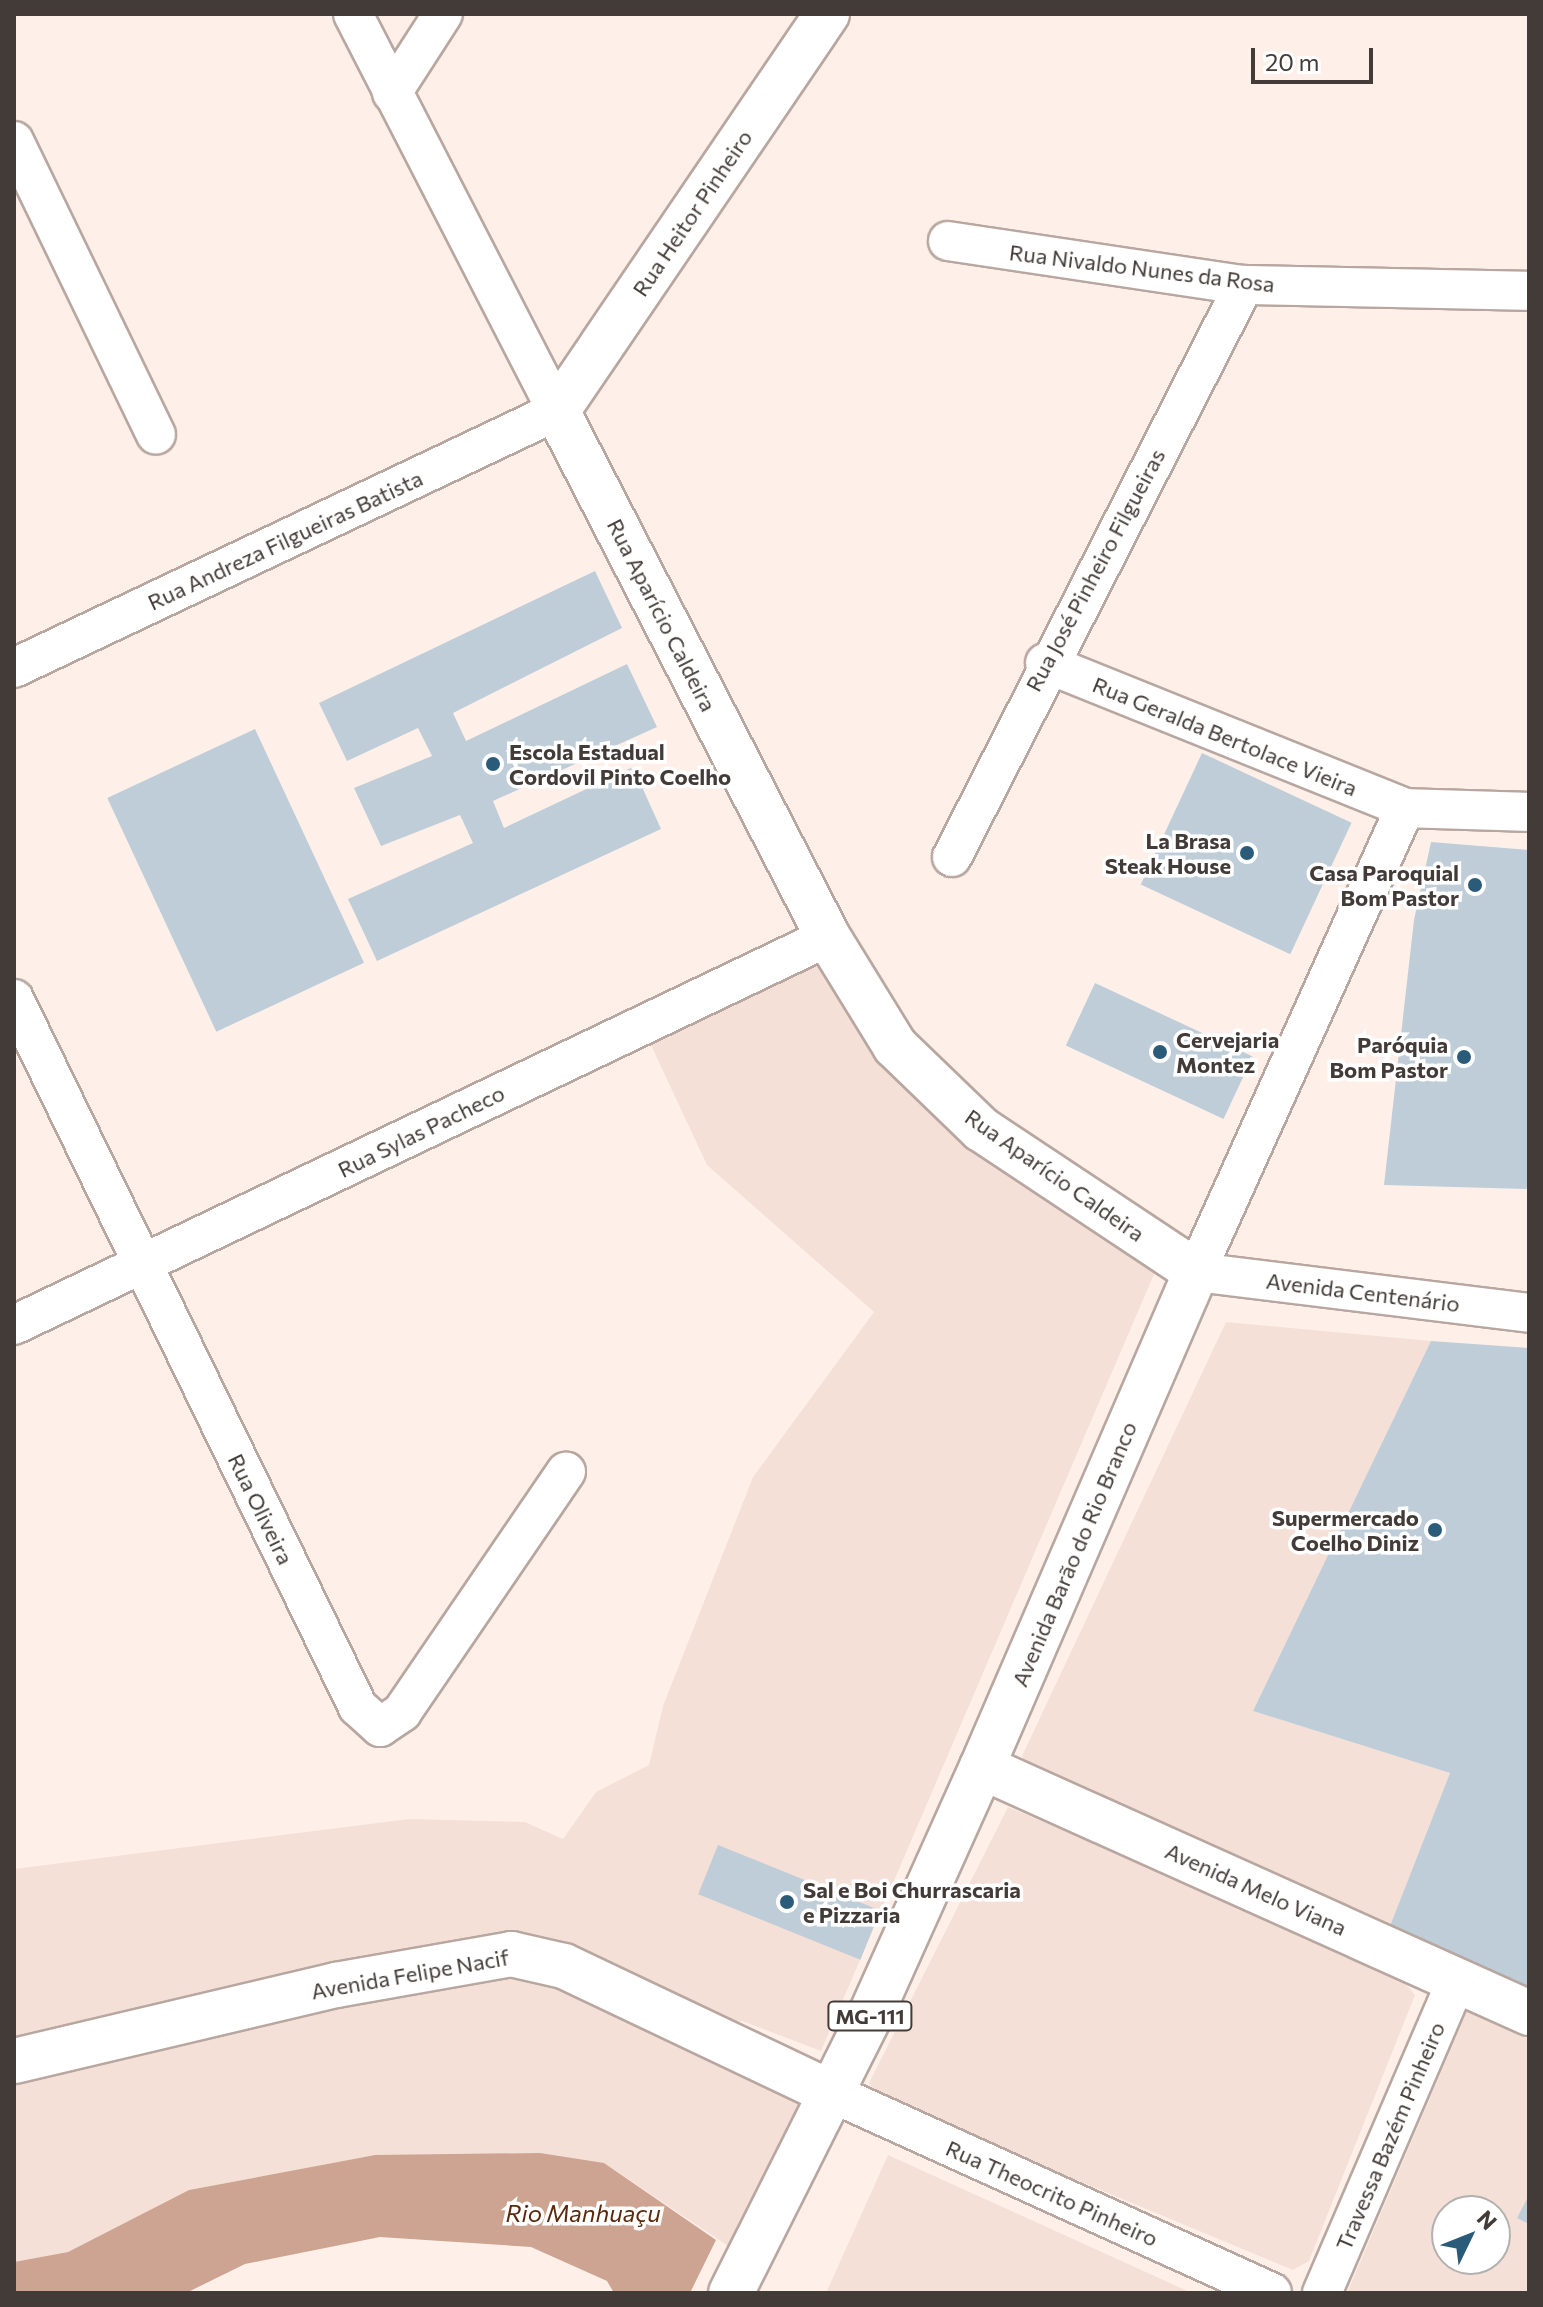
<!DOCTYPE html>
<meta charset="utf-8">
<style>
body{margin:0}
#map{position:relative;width:1543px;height:2307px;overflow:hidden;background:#fef0e9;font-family:Commissioner,sans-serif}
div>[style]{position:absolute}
.built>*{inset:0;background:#f5e0d7}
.water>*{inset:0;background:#cda491}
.building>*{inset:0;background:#becdd8;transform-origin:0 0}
.roads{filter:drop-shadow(2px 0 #b8a7a0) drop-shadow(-2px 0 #b8a7a0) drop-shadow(0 2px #b8a7a0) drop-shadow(0 -2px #b8a7a0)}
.street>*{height:38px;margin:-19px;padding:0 19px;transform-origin:19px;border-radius:19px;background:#fff}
.secondary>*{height:44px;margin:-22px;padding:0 22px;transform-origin:22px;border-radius:22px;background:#fff}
.primary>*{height:44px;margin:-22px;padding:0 22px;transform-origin:22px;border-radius:22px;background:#fff}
.dots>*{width:22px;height:22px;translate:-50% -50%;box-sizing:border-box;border:4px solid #fff;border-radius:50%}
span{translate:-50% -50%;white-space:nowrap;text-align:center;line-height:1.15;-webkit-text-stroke:7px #fff;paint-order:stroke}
.shield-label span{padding:2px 6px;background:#fff;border:2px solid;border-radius:6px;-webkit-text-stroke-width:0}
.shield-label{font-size:20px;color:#423b38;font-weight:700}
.street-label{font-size:22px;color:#423b38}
.poi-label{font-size:22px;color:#423b38;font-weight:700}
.left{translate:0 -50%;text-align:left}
.right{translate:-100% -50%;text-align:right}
.water-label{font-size:24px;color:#5c280b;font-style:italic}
.frame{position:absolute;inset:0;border:16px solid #423b38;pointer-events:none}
.north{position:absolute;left:1431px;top:2195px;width:80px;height:80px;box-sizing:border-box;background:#fff;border:2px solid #b3b1af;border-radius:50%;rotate:47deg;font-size:22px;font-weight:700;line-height:32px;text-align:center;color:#423b38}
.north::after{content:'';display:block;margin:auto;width:28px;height:36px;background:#2a5c79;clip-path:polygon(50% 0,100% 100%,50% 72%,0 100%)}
.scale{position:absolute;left:1251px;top:48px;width:122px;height:36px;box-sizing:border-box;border:4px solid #423b38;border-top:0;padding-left:10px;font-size:24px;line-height:28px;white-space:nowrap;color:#423b38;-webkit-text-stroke:6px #fff;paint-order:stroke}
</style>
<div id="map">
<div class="built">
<div style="clip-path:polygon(828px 937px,895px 1046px,1164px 1251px,821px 2051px,742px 2021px,697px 2027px,832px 2093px,749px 2260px,604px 2163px,375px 2155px,189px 2190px,68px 2252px,14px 2262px,14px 1869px,409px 1819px,525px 1822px,563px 1839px,596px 1792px,649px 1765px,663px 1706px,753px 1477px,874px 1312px,707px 1165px,642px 1026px)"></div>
<div style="clip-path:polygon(1226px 1322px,1431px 1341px,1253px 1711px,1450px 1773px,1390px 1926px,1030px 1775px,1022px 1756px)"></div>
<div style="clip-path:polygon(1008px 1807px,1393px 1969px,1415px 1995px,1309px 2261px,1293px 2270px,880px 2098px,869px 2083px)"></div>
<div style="clip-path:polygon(evenodd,1467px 2011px,1529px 2039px,1529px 2293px,1347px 2293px,1467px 2011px,1447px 2211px,1495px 2211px,1495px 2259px,1447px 2259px,1447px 2211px)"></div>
<div style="clip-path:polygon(888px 2155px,1192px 2293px,826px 2293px)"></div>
</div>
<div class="water">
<div style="clip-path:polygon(540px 2153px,604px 2163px,716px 2240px,690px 2293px,614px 2293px,607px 2281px,531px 2247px,380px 2237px,245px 2264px,186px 2293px,14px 2293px,14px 2262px,68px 2252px,189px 2190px,375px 2155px)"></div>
</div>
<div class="building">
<div style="clip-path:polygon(595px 571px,622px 628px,453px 713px,466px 741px,627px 664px,657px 727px,493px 801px,504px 828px,633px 767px,661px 829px,377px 961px,348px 899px,473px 843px,460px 815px,381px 846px,354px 788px,432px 756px,418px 728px,347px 761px,319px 703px)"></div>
<div style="left:255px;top:729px;width:258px;height:163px;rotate:65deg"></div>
<div style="left:1202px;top:753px;width:165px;height:145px;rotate:25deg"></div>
<div style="clip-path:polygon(1431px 842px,1529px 850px,1529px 1189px,1384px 1185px,1414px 920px)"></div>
<div style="left:1095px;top:983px;width:174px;height:69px;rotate:25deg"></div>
<div style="clip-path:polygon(1431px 1341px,1529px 1348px,1529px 1987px,1390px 1926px,1450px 1773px,1253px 1711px)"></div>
<div style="left:718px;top:1845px;width:175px;height:53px;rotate:22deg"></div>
<div style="clip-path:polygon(1529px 2195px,1529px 2224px,1517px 2218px)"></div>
</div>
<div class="roads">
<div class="street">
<div style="left:392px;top:93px;width:94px;rotate:-57.2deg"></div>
<div style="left:14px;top:141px;width:326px;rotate:64.2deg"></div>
<div style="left:948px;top:241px;width:299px;rotate:8.5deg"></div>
<div style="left:1244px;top:285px;width:285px;rotate:1.2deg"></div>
<div style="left:1045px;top:663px;width:388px;rotate:21.9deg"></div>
<div style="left:1405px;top:808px;width:124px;rotate:1.8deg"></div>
<div style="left:14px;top:668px;width:601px;rotate:-25.33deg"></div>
<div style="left:557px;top:411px;width:446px;rotate:-117.2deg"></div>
<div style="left:1405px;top:808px;width:509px;rotate:114.25deg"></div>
<div style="left:1196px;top:1272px;width:336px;rotate:7deg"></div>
<div style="left:952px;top:857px;width:642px;rotate:-62.96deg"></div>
<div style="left:14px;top:999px;width:787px;rotate:64.09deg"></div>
<div style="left:358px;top:1707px;width:30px;rotate:42deg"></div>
<div style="left:380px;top:1727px;width:27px;rotate:-34deg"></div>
<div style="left:402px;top:1712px;width:291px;rotate:-55.7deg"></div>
<div style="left:14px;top:1325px;width:902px;rotate:-25.49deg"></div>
<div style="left:832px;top:2093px;width:483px;rotate:24.4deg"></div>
<div style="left:1322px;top:2293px;width:341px;rotate:-66.7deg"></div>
</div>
<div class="secondary">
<div style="left:827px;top:14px;width:480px;rotate:124.2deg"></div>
<div style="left:557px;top:411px;width:592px;rotate:62.74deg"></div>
<div style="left:828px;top:937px;width:128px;rotate:58.4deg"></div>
<div style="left:895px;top:1046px;width:120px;rotate:44deg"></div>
<div style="left:981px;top:1129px;width:258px;rotate:33.6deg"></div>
<div style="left:1196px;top:1272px;width:539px;rotate:113.38deg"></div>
<div style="left:14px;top:2061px;width:331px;rotate:-13.3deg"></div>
<div style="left:336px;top:1985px;width:178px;rotate:-10deg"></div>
<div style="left:511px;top:1954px;width:54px;rotate:12.8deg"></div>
<div style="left:564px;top:1966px;width:297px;rotate:25.4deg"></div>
</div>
<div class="primary">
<div style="left:731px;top:2293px;width:310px;rotate:-63.4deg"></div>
<div style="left:870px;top:2016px;width:273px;rotate:-65.8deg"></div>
<div style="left:982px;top:1767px;width:600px;rotate:24.21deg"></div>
</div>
</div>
<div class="dots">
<div style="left:493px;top:764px;background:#2a5c79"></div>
<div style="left:1247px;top:853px;background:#2a5c79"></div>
<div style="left:1475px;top:885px;background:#2a5c79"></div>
<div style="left:1160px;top:1052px;background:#2a5c79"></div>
<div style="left:1464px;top:1057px;background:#2a5c79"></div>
<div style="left:1435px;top:1530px;background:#2a5c79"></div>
<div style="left:787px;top:1902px;background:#2a5c79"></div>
</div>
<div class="shield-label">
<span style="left:870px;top:2016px">MG-111</span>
</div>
<div class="street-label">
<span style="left:692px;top:213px;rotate:-56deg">Rua Heitor Pinheiro</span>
<span style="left:1142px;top:268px;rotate:7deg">Rua Nivaldo Nunes da Rosa</span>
<span style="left:285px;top:540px;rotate:-25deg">Rua Andreza Filgueiras Batista</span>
<span style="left:1095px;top:570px;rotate:-62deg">Rua José Pinheiro Filgueiras</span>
<span style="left:662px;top:615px;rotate:63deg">Rua Aparício Caldeira</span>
<span style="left:1225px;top:736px;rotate:22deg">Rua Geralda Bertolace Vieira</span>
<span style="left:421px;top:1131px;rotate:-26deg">Rua Sylas Pacheco</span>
<span style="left:1055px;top:1175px;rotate:35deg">Rua Aparício Caldeira</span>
<span style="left:1363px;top:1292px;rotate:7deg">Avenida Centenário</span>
<span style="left:261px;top:1509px;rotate:64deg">Rua Oliveira</span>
<span style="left:1074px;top:1554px;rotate:-67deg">Avenida Barão do Rio Branco</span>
<span style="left:1256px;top:1889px;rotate:24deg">Avenida Melo Viana</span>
<span style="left:410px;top:1974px;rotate:-10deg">Avenida Felipe Nacif</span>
<span style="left:1390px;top:2136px;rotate:-67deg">Travessa Bazém Pinheiro</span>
<span style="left:1052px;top:2193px;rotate:24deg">Rua Theocrito Pinheiro</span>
</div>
<div class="poi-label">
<span class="left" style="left:509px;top:764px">Escola Estadual<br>Cordovil Pinto Coelho</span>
<span class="right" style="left:1231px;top:853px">La Brasa<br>Steak House</span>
<span class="right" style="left:1459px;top:885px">Casa Paroquial<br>Bom Pastor</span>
<span class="left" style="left:1176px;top:1052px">Cervejaria<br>Montez</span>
<span class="right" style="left:1448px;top:1057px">Paróquia<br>Bom Pastor</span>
<span class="right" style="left:1419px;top:1530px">Supermercado<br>Coelho Diniz</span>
<span class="left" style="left:803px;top:1902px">Sal e Boi Churrascaria<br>e Pizzaria</span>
</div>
<div class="water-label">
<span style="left:583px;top:2213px">Rio Manhuaçu</span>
</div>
<div class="frame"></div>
<div class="north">N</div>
<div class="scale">20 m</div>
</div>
